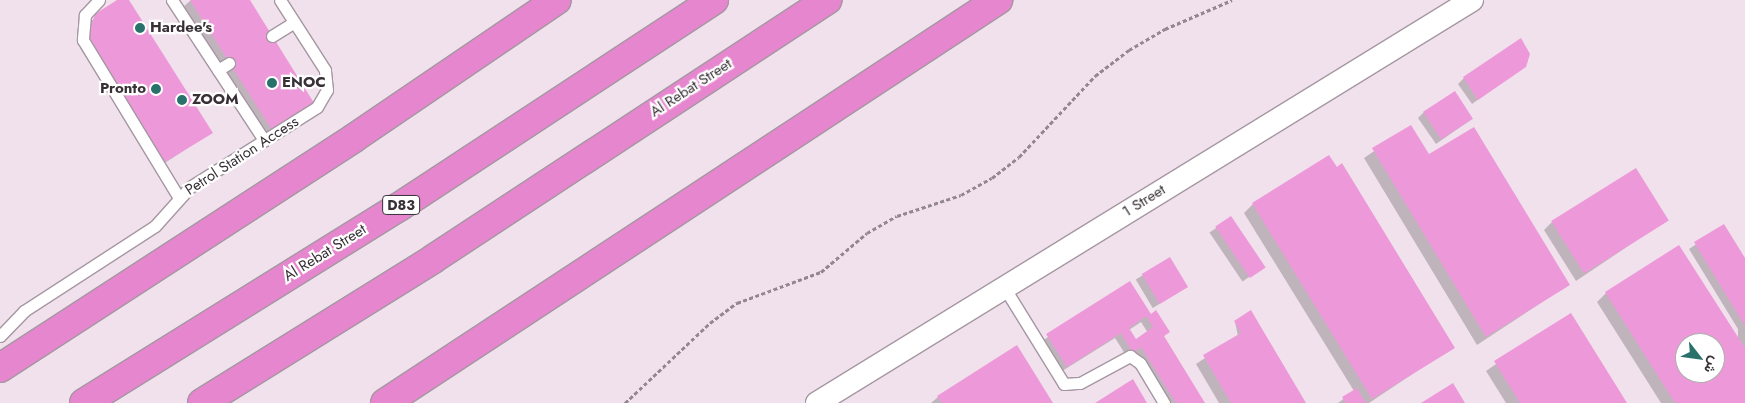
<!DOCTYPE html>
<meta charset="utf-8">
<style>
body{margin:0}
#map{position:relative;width:1745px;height:403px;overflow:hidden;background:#f1e1ec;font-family:Jost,Vazirmatn,sans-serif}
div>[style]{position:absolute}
.shadow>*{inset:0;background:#0003;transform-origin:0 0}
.building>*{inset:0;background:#ed99d9;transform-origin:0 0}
.path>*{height:3px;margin-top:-1.5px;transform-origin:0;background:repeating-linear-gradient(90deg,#938890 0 4px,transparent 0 6.5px)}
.roads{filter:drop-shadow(1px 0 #a597a1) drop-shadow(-1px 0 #a597a1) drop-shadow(0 1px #a597a1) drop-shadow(0 -1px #a597a1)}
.lane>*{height:11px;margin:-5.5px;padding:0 5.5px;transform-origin:5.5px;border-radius:5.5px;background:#fff}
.street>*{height:22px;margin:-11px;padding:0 11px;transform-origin:11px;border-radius:11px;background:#fff}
.highway>*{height:28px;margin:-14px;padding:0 14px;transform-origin:14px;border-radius:14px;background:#e686cf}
.dots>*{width:14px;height:14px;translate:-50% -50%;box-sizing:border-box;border:2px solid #fff;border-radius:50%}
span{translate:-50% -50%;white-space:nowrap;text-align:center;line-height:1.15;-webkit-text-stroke:4.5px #fff;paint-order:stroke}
.shield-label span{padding:1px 4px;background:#fff;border:1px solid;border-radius:4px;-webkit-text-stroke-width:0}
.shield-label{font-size:14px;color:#373136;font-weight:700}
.poi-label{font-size:15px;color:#373136;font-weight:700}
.left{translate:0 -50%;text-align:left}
.right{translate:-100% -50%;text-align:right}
.street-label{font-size:15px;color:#373136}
.north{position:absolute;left:1675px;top:333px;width:50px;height:50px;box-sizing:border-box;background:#fff;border:1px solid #afadaf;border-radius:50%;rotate:120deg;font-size:14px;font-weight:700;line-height:20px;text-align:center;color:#373136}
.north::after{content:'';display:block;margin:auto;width:18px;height:22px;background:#29716b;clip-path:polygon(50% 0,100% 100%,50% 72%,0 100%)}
</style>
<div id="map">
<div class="shadow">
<div style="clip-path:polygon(119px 0,128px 0,211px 133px,157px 168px,80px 48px,87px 24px)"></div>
<div style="clip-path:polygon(191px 0,248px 0,313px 103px,264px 137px,182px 8px)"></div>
<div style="clip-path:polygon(1525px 66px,1472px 104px,1458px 84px,1464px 78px)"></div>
<div style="clip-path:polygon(1424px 112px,1472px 119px,1436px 144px,1418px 118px)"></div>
<div style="clip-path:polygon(1411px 126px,1429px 156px,1568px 285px,1477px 345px,1364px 158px)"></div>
<div style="clip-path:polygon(1253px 204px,1453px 347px,1369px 403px,1338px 403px,1354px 391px,1244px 213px)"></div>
<div style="left:1231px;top:218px;width:59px;height:26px;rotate:56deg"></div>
<div style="clip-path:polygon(1667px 220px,1576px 281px,1544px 230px,1552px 222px)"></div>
<div style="clip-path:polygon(evenodd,1724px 226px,1745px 260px,1745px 403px,1661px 403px,1597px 302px,1606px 293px,1738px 340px,1738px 329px,1689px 249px,1724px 226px,1685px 343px,1715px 343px,1715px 373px,1685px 373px,1685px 343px)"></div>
<div style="left:1170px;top:259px;width:33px;height:40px;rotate:59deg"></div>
<div style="clip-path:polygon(evenodd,1130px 283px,1150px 315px,1168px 332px,1163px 337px,1204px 403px,1167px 403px,1135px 352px,1127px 357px,1115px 338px,1059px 373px,1039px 343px,1130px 283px,1141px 322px,1148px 333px,1136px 341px,1129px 330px,1141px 322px)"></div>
<div style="clip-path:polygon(1570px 314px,1626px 403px,1506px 403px,1486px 371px)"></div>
<div style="clip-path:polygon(1235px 322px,1305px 403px,1219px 403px,1196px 364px,1238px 336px)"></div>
<div style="clip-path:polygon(938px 397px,1052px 403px,931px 403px)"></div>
</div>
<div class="building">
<div style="clip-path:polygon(117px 0,129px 0,213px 133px,165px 162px,87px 40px,95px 14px)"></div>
<div style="clip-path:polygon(190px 0,250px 0,314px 103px,272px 130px)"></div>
<div style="clip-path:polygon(1521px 38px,1530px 54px,1526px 67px,1478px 100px,1463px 77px)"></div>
<div style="left:1455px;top:91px;width:33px;height:38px;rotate:57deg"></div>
<div style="clip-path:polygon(1411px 125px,1429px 154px,1474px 127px,1570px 285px,1486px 337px,1372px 148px)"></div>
<div style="clip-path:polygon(1329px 155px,1337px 167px,1342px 163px,1455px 348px,1372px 399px,1252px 203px)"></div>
<div style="left:1636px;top:168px;width:62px;height:100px;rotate:58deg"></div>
<div style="left:1231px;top:216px;width:62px;height:19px;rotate:56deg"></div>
<div style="clip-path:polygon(1724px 224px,1745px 258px,1745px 326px,1694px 242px)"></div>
<div style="clip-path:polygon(evenodd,1679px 245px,1745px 348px,1745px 403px,1675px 403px,1605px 292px,1679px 245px,1685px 343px,1715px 343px,1715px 373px,1685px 373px,1685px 343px)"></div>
<div style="left:1170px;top:257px;width:35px;height:33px;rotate:59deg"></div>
<div style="clip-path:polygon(evenodd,1130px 281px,1151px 314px,1156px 310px,1170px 332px,1164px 336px,1205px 403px,1176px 403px,1141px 347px,1133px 353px,1121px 333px,1067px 367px,1046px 334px,1130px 281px,1146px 316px,1153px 327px,1136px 339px,1129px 328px,1146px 316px)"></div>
<div style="clip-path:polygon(1251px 310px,1258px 322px,1306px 403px,1231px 403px,1203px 355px,1241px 333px,1234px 321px)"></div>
<div style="clip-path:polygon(1571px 313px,1627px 403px,1520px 403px,1494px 361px)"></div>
<div style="clip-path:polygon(1017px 345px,1053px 403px,942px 403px,937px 396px)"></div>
<div style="clip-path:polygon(1133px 379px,1147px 403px,1095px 403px)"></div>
<div style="clip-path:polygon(1453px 383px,1465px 403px,1421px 403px)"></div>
<div style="clip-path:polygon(1357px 388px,1366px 403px,1346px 403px,1342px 397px)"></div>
</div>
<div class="path">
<div style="left:625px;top:403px;width:117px;rotate:-43.3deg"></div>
<div style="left:710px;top:323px;width:34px;rotate:-37deg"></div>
<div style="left:737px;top:303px;width:90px;rotate:-20.3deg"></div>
<div style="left:821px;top:272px;width:60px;rotate:-40.3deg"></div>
<div style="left:867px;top:233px;width:34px;rotate:-30deg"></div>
<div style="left:897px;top:216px;width:67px;rotate:-18.2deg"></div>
<div style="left:961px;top:195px;width:35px;rotate:-29deg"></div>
<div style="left:992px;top:178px;width:34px;rotate:-38deg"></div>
<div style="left:1019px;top:157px;width:111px;rotate:-46.8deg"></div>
<div style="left:1095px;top:76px;width:43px;rotate:-37.4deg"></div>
<div style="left:1129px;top:50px;width:42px;rotate:-30.3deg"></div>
<div style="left:1165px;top:29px;width:73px;rotate:-23.4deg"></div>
</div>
<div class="roads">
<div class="lane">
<div style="left:99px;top:0;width:21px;rotate:133deg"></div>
<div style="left:85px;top:15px;width:25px;rotate:95deg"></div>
<div style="left:83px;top:40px;width:185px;rotate:58.7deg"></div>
<div style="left:172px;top:0;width:168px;rotate:56.7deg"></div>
<div style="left:272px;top:36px;width:26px;rotate:-32deg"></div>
<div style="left:218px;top:70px;width:13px;rotate:-32deg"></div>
<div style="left:1004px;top:287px;width:114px;rotate:58.3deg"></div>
<div style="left:1064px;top:384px;width:16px;rotate:-4deg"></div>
<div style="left:1080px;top:383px;width:57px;rotate:-28.4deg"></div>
<div style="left:1130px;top:356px;width:12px;rotate:35deg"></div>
<div style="left:1140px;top:363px;width:47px;rotate:59deg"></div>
<div style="left:0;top:336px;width:35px;rotate:-46deg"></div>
<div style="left:24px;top:311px;width:156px;rotate:-33deg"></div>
<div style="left:155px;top:226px;width:52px;rotate:-48.1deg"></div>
<div style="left:190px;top:187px;width:150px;rotate:-32.2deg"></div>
<div style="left:317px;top:107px;width:20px;rotate:-60deg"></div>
<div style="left:327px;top:90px;width:20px;rotate:-96deg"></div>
<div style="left:325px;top:70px;width:83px;rotate:-122.7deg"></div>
</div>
<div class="street">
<div style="left:817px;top:403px;width:769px;rotate:-31.6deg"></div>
</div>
<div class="highway">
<div style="left:0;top:368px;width:422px;rotate:-33deg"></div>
<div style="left:354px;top:138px;width:245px;rotate:-34.2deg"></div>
<div style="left:84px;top:403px;width:371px;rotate:-31.9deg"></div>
<div style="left:399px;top:207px;width:377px;rotate:-33.3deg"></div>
<div style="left:202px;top:403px;width:272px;rotate:-31.9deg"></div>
<div style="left:433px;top:259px;width:472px;rotate:-33.3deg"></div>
<div style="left:385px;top:403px;width:734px;rotate:-33.32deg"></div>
</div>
</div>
<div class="dots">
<div style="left:140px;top:28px;background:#29716b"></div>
<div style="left:272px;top:83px;background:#29716b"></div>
<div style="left:156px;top:89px;background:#29716b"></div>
<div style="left:182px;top:100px;background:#29716b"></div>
</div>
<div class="shield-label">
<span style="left:401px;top:205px">D83</span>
</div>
<div class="poi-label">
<span class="left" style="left:150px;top:28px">Hardee's</span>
<span class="left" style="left:282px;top:83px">ENOC</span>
<span class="right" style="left:146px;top:89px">Pronto</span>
<span class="left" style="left:192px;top:100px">ZOOM</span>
</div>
<div class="street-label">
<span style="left:691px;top:88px;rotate:-33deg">Al Rebat Street</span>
<span style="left:242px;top:156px;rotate:-33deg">Petrol Station Access</span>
<span style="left:1144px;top:201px;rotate:-32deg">1 Street</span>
<span style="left:325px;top:253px;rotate:-32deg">Al Rebat Street</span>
</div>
<div class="north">ش</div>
</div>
